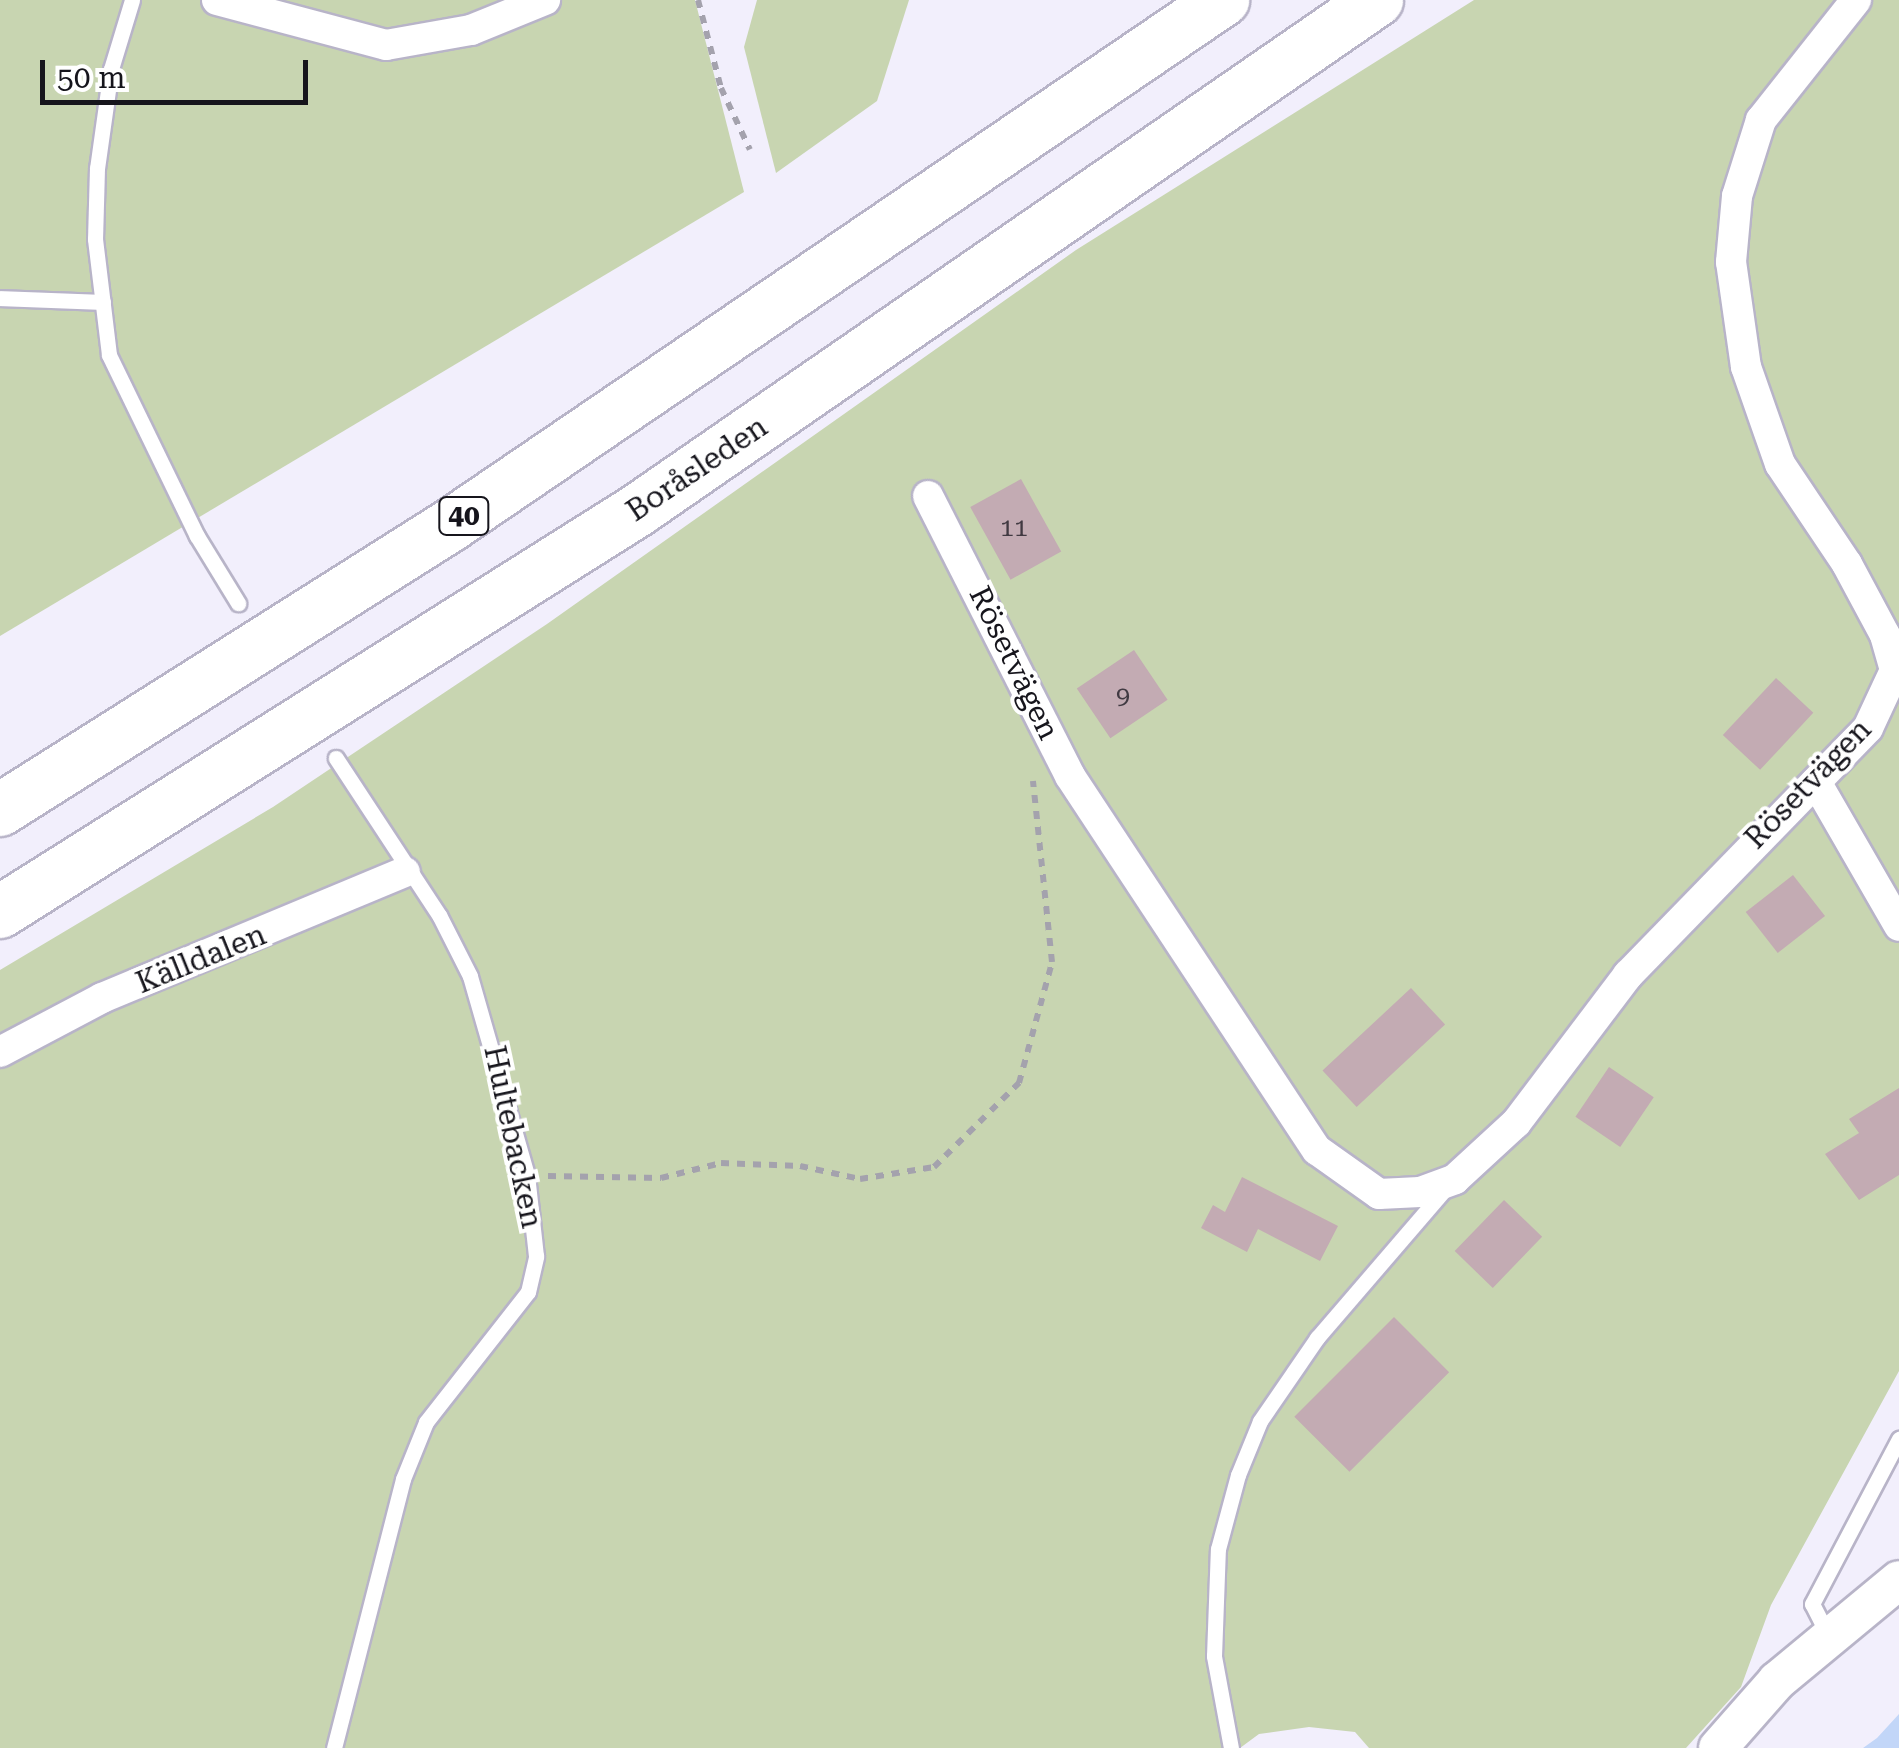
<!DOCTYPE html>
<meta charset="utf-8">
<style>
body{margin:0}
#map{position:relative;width:1899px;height:1748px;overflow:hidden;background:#f2effc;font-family:"Roboto Serif",serif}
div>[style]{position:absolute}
.green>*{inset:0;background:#c8d5b1}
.water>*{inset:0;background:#c2d6f8}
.building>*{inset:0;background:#c3abb3;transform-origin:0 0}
.path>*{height:6px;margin-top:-3px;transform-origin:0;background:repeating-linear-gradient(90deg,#a4a2ad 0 8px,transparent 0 16px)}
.roads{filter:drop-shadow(2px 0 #b8b4c8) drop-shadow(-2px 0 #b8b4c8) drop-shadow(0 2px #b8b4c8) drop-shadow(0 -2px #b8b4c8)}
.service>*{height:15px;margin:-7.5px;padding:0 7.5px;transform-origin:7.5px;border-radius:7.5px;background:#fff}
.minor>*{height:30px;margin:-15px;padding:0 15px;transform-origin:15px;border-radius:15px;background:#fff}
.tertiary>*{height:38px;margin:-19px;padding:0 19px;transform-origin:19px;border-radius:19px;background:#fff}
.motorway>*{height:52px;margin:-26px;padding:0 26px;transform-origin:26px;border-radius:26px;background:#fff}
span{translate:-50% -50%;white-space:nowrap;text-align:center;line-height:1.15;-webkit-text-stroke:8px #fff;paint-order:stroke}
.number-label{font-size:25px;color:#413a42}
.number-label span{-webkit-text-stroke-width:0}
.shield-label span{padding:2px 8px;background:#fff;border:2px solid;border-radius:8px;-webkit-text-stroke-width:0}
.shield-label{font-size:28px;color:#16151c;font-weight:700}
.street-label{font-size:30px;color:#16151c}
.scale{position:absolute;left:40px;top:60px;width:268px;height:45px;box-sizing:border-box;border:5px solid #16151c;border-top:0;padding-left:12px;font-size:30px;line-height:35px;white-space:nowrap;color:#16151c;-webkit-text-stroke:8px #fff;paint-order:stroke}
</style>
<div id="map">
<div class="green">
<div style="clip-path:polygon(0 0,695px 0,744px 192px,0 636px)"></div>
<div style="clip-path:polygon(757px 0,909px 0,877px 101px,776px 173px,744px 47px)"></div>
<div style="clip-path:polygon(1474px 0,1899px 0,1899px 1371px,1771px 1605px,1741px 1687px,1686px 1748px,1369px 1748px,1355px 1732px,1309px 1727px,1259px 1734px,1240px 1748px,0 1748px,0 970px,273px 807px,547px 624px,1076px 250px)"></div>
</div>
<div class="water">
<div style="clip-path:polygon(1899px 1714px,1899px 1748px,1863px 1748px,1877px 1738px)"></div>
</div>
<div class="building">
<div style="left:1021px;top:479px;width:83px;height:58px;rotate:61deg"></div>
<div style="left:1134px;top:650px;width:60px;height:69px;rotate:56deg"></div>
<div style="left:1776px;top:678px;width:51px;height:78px;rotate:43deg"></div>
<div style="left:1793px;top:875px;width:52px;height:60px;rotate:52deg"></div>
<div style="left:1411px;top:988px;width:50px;height:121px;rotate:47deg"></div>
<div style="left:1609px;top:1067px;width:54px;height:60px;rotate:34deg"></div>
<div style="clip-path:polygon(1899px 1088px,1899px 1175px,1859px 1200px,1825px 1154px,1859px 1133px,1849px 1119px)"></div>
<div style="clip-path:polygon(1242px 1177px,1338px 1226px,1320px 1261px,1258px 1229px,1247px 1252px,1201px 1228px,1213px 1205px,1225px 1212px)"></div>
<div style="left:1504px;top:1200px;width:53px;height:71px;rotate:44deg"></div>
<div style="left:1394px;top:1317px;width:78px;height:141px;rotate:45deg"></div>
</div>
<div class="path">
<div style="left:698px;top:0;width:91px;rotate:75.4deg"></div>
<div style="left:721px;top:88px;width:68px;rotate:64.9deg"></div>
<div style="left:548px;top:1176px;width:113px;rotate:1deg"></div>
<div style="left:661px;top:1178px;width:62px;rotate:-14deg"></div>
<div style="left:721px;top:1163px;width:79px;rotate:2.2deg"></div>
<div style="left:800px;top:1166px;width:61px;rotate:12.2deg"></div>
<div style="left:860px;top:1179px;width:75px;rotate:-9.2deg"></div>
<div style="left:934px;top:1167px;width:120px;rotate:-44.7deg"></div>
<div style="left:1019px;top:1083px;width:125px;rotate:-74.7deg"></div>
<div style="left:1052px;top:962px;width:182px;rotate:-96deg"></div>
</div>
<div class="roads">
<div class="service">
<div style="left:132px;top:0;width:72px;rotate:106.9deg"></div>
<div style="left:111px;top:69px;width:100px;rotate:98deg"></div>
<div style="left:97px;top:168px;width:71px;rotate:91.6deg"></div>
<div style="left:95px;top:239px;width:117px;rotate:83.1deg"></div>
<div style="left:109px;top:355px;width:201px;rotate:64.1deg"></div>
<div style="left:197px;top:536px;width:79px;rotate:58.5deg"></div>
<div style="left:0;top:298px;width:103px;rotate:2.2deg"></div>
<div style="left:1828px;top:1635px;width:35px;rotate:-117deg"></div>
<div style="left:1812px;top:1604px;width:187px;rotate:-62.2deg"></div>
<div style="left:334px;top:1748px;width:278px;rotate:-75.6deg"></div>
<div style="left:403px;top:1479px;width:61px;rotate:-68deg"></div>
<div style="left:426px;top:1422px;width:165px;rotate:-51.9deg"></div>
<div style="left:528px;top:1292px;width:37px;rotate:-77deg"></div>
<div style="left:536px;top:1256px;width:81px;rotate:-96.3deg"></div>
<div style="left:527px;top:1175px;width:207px;rotate:-106deg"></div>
<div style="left:470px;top:976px;width:68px;rotate:-116.9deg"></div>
<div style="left:439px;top:915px;width:188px;rotate:-123.3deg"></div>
<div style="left:1231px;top:1748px;width:94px;rotate:-100.5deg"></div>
<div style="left:1214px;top:1656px;width:107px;rotate:-87.9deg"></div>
<div style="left:1218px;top:1549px;width:77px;rotate:-74.9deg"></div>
<div style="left:1238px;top:1475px;width:58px;rotate:-67.8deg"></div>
<div style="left:1260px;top:1421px;width:101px;rotate:-55.5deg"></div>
<div style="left:1317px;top:1338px;width:196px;rotate:-49.3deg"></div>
</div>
<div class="minor">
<div style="left:217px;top:0;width:175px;rotate:14.9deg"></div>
<div style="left:386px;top:45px;width:86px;rotate:-10deg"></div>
<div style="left:471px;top:30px;width:80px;rotate:-22.1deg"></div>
<div style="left:928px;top:496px;width:314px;rotate:63.1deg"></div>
<div style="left:1070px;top:776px;width:448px;rotate:56.6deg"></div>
<div style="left:1317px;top:1150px;width:76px;rotate:35.4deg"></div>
<div style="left:1379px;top:1194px;width:41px;rotate:-2.8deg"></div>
<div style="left:1420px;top:1192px;width:37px;rotate:-20deg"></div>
<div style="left:1455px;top:1179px;width:83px;rotate:-42.6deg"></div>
<div style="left:1516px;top:1123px;width:186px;rotate:-52.9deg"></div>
<div style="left:1628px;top:975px;width:344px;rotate:-45.8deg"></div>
<div style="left:1868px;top:728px;width:64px;rotate:-65deg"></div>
<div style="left:1895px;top:670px;width:36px;rotate:-106deg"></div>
<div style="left:1885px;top:635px;width:81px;rotate:-118.2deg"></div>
<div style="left:1847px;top:564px;width:120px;rotate:-123.8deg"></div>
<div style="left:1780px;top:464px;width:103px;rotate:-109.3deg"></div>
<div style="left:1746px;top:367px;width:106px;rotate:-98.1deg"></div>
<div style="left:1731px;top:262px;width:66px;rotate:-84.8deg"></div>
<div style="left:1737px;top:196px;width:80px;rotate:-72.5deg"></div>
<div style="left:1761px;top:120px;width:153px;rotate:-51.6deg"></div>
<div style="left:1816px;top:782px;width:166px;rotate:60deg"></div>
<div style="left:0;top:1052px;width:115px;rotate:-27.9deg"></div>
<div style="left:102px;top:998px;width:328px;rotate:-22.6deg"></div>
</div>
<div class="tertiary">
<div style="left:1718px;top:1748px;width:89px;rotate:-48.6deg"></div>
<div style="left:1777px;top:1681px;width:158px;rotate:-39.6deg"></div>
</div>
<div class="motorway">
<div style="left:0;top:810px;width:534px;rotate:-32.29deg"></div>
<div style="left:451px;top:525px;width:934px;rotate:-34.22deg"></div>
<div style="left:0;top:912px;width:754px;rotate:-32.21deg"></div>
<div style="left:638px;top:510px;width:898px;rotate:-34.61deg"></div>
</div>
</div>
<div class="number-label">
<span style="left:1014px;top:528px">11</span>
<span style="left:1123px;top:696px">9</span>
</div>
<div class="shield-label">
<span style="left:464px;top:516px">40</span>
</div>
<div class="street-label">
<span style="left:697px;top:469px;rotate:-34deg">Boråsleden</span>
<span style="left:1014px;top:663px;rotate:64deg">Rösetvägen</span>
<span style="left:1808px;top:784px;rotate:-46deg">Rösetvägen</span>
<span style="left:201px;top:959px;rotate:-22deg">Källdalen</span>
<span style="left:513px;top:1137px;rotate:78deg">Hultebacken</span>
</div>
<div class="scale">50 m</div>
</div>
